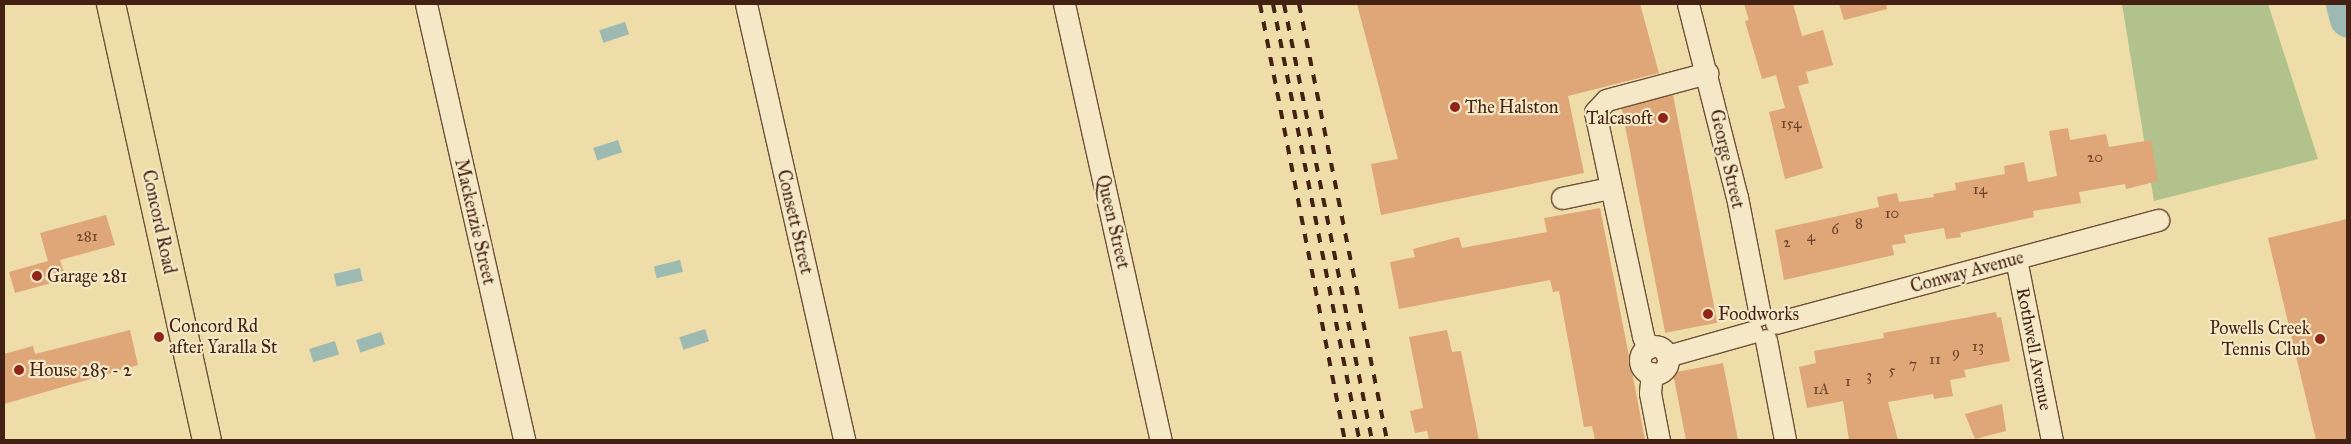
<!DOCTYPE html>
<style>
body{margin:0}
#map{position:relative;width:2351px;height:444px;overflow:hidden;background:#eedca9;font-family:"IM FELL Great Primer",serif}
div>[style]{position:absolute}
.green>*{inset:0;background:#b2c28d}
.water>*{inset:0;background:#9cbab1;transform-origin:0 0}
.river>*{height:35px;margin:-17.5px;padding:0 17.5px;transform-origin:17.5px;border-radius:17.5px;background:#9cbab1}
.building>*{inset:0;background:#dfa677;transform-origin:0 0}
.roads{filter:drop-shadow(1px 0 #6e5038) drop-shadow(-1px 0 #6e5038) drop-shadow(0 1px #6e5038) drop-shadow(0 -1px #6e5038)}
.minor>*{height:21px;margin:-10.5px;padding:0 10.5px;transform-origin:10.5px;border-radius:10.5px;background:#f4e8c7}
.minor>.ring{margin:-10.5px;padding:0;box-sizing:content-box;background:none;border:21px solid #f4e8c7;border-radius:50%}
.major>*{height:28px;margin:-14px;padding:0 14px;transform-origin:14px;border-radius:14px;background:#eedca9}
.rail>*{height:4px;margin-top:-2px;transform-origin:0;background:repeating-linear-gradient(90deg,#442213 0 9px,transparent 0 18px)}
.dots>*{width:14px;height:14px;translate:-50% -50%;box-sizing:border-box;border:2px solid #f4e8c7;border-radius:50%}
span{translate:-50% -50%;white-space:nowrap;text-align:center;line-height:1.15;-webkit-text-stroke:4.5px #f4e8c7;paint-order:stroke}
.number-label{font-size:15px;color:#6b432c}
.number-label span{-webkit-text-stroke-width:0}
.poi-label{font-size:18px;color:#442213}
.left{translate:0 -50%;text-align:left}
.right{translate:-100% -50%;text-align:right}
.street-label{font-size:18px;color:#442213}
.frame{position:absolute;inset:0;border:5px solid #442213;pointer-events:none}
</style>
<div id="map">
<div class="green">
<div style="clip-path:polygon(2122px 4px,2268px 4px,2318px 159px,2154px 201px)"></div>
</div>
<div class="water">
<div style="left:625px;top:22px;width:13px;height:27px;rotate:72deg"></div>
<div style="left:618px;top:140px;width:13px;height:26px;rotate:72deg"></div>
<div style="left:680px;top:260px;width:12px;height:27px;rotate:76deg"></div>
<div style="left:360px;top:268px;width:13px;height:27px;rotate:77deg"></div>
<div style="left:705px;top:329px;width:13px;height:27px;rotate:72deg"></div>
<div style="left:381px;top:332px;width:13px;height:26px;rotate:72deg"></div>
<div style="left:335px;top:341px;width:14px;height:27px;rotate:73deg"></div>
</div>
<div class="river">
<div style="left:2343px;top:4px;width:16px;rotate:75deg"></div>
</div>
<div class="building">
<div style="clip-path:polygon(1357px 4px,1640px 4px,1659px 73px,1568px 96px,1584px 173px,1381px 215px,1371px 164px,1398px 159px)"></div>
<div style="clip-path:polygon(1744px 4px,1793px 4px,1802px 36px,1823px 30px,1833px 65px,1806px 72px,1809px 83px,1798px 86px,1823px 168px,1785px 179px,1769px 112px,1785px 108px,1776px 75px,1762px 79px,1745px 21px,1749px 20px)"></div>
<div style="clip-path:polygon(1839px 4px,1886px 4px,1887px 9px,1844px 20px)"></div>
<div style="left:1673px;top:95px;width:232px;height:53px;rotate:79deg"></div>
<div style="clip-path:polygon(2068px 128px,2070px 140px,2106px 134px,2109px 147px,2151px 140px,2158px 181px,2126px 189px,2125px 184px,2079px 192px,2081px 203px,2033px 211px,2034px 217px,1960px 233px,1961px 237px,1946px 239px,1944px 228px,1904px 235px,1906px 243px,1892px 245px,1894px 255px,1784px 280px,1775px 230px,1879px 207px,1877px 197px,1897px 193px,1899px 202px,1934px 197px,1933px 194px,1956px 190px,1955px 183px,2005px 174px,2004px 166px,2024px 162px,2028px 182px,2057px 176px,2049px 131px)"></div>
<div style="clip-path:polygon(1600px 208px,1629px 356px,1645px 440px,1595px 440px,1592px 426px,1584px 427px,1559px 291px,1553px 292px,1550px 280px,1399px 309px,1390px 262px,1415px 257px,1413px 249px,1459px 237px,1462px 248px,1547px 232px,1544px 218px)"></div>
<div style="clip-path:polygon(106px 215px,115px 245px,60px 260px,66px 279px,15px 293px,9px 272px,48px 261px,40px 233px)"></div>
<div style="clip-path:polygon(2347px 219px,2347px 440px,2316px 440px,2268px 238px)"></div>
<div style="clip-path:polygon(1996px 312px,1997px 318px,2001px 317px,2010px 361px,1964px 370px,1966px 377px,1950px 380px,1953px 396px,1934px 399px,1933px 394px,1888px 402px,1898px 440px,1849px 440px,1843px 401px,1807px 408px,1799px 367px,1816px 363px,1814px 351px,1884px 338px,1883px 333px)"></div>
<div style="clip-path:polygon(130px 330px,138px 365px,4px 404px,4px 354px,33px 346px,35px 354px)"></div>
<div style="clip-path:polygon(1447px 330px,1452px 352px,1461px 351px,1479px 440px,1429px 440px,1427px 431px,1415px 433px,1410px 411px,1423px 408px,1409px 337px)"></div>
<div style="left:1723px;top:363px;width:78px;height:51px;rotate:79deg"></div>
<div style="clip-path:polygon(2002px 404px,2006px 431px,1975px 439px,1965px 414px)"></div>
</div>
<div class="roads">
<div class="minor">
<div style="left:426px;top:4px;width:447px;rotate:77.3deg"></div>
<div style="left:746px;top:4px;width:447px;rotate:77.3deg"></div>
<div style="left:1064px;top:4px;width:447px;rotate:77.5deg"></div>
<div style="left:1688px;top:4px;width:199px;rotate:75.8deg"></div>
<div style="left:1737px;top:197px;width:120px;rotate:79deg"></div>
<div style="left:1562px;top:198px;width:49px;rotate:-11.8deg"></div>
<div style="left:2016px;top:259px;width:185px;rotate:78.8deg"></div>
<div style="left:1776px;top:323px;width:396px;rotate:-15.1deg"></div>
<div style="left:1766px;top:340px;width:102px;rotate:79.2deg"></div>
<div class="ring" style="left:1640px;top:346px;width:7px;height:7px"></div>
<div style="left:1648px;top:348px;width:13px;rotate:-113deg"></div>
<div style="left:1643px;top:336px;width:229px;rotate:-102.1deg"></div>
<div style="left:1595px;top:112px;width:16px;rotate:-47deg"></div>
<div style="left:1606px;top:100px;width:105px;rotate:-15deg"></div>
<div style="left:1667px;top:356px;width:88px;rotate:-15.8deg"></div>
<div style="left:1652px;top:373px;width:20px;rotate:96deg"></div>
<div style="left:1650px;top:393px;width:48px;rotate:79.2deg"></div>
</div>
<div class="major">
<div style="left:111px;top:4px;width:446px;rotate:77.6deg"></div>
</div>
</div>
<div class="rail">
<div style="left:1260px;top:4px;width:444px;rotate:79deg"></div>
<div style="left:1273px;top:4px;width:444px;rotate:78.8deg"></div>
<div style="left:1284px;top:4px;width:445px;rotate:78.6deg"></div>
<div style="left:1299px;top:4px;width:445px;rotate:78.6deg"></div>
</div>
<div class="dots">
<div style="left:1455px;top:107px;background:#8f2418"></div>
<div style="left:1663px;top:118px;background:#8f2418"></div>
<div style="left:37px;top:276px;background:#8f2418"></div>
<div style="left:1708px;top:314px;background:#8f2418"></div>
<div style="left:159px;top:337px;background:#8f2418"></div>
<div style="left:2320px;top:339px;background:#8f2418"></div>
<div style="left:19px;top:370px;background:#8f2418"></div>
</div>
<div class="number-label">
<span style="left:1791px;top:124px">154</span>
<span style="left:2095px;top:158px">20</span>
<span style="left:1980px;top:190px">14</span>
<span style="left:1892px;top:214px">10</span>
<span style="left:1859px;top:224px">8</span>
<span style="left:1835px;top:230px">6</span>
<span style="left:87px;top:237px">281</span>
<span style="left:1811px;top:237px">4</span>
<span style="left:1787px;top:243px">2</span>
<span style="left:1978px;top:347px">13</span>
<span style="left:1956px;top:353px">9</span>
<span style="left:1935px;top:360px">11</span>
<span style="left:1913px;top:365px">7</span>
<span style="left:1892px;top:371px">5</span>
<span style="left:1869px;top:376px">3</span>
<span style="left:1848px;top:382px">1</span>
<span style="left:1821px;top:390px">1A</span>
</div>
<div class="poi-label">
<span class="left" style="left:1465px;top:107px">The Halston</span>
<span class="right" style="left:1653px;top:118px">Talcasoft</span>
<span class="left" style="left:47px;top:276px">Garage 281</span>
<span class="left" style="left:1718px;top:314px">Foodworks</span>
<span class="left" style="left:169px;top:337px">Concord Rd<br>after Yaralla St</span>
<span class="right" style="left:2310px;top:339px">Powells Creek<br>Tennis Club</span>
<span class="left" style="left:29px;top:370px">House 285 - 2</span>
</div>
<div class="street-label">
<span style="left:1727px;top:159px;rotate:77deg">George Street</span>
<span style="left:159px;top:222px;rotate:78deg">Concord Road</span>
<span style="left:475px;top:222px;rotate:77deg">Mackenzie Street</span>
<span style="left:795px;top:222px;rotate:77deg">Consett Street</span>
<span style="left:1113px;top:222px;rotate:77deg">Queen Street</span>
<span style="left:1967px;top:272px;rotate:-15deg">Conway Avenue</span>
<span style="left:2034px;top:349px;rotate:79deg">Rothwell Avenue</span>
</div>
<div class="frame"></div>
</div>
